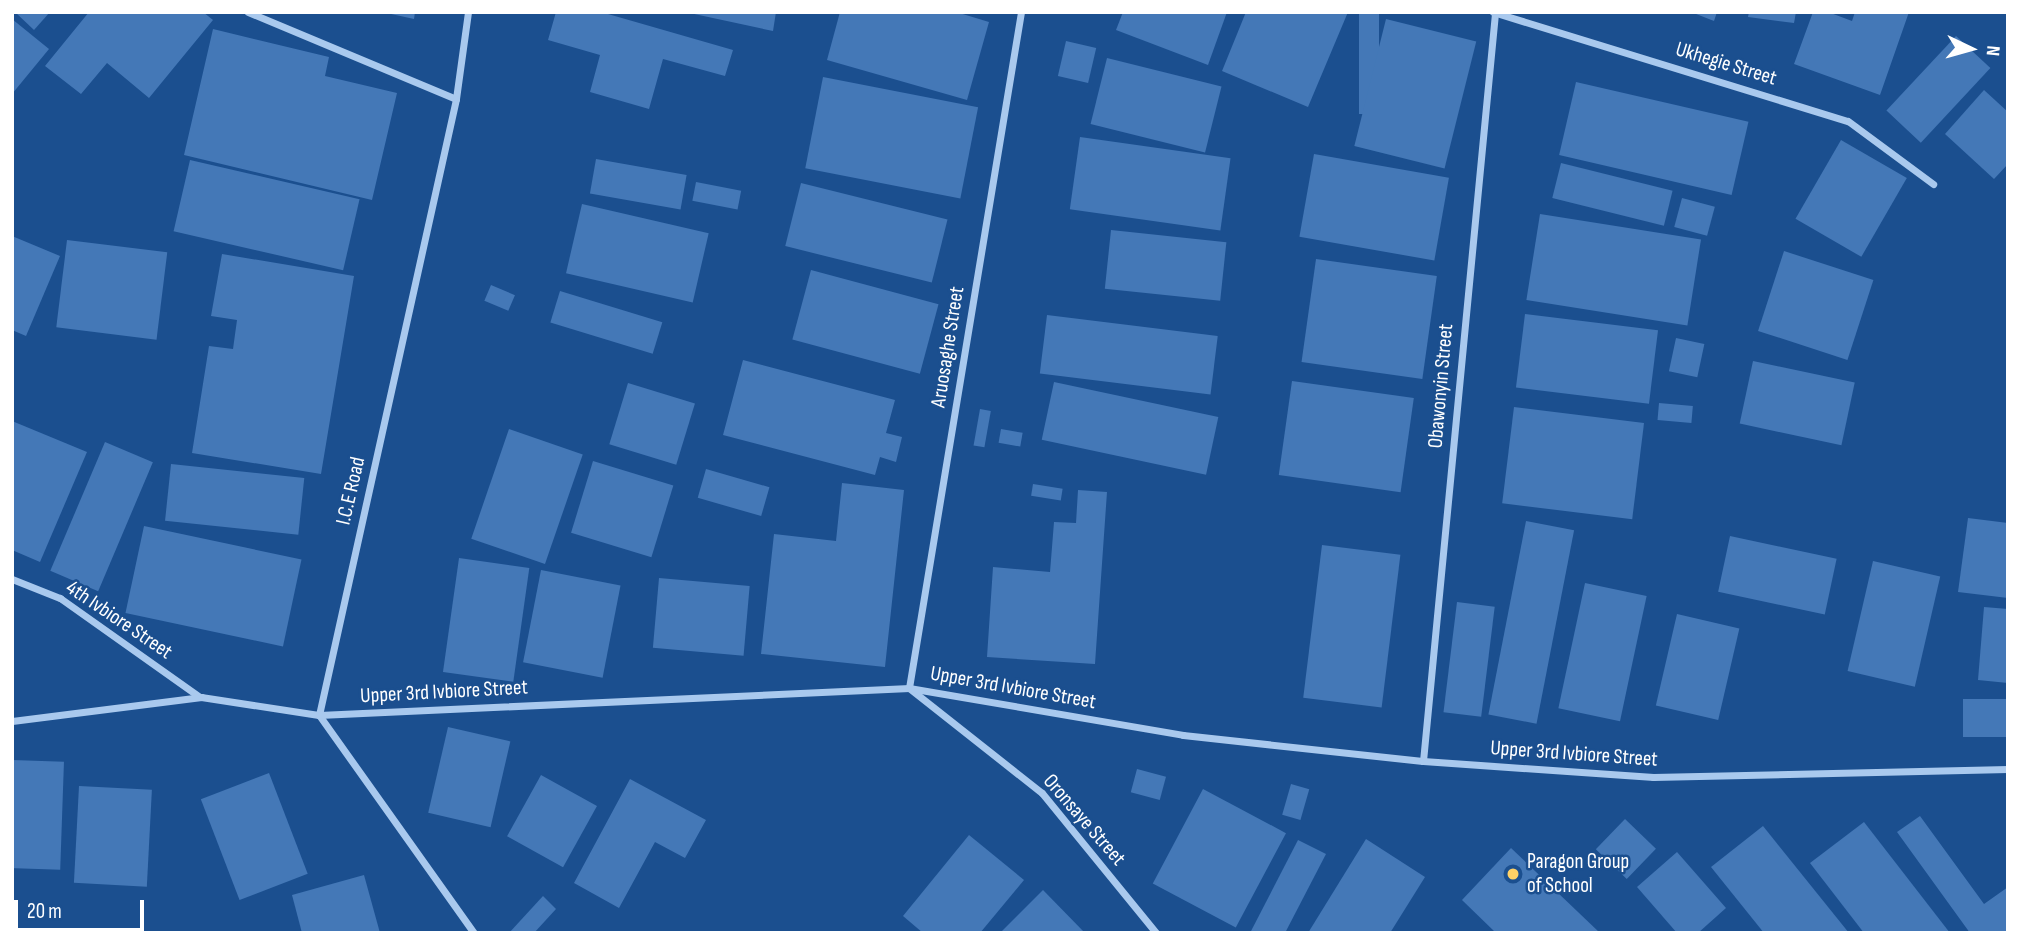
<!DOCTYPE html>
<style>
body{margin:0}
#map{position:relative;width:2020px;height:945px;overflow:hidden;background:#1b4f8f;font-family:"Sofia Sans Condensed",sans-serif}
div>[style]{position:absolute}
.building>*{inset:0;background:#4478b7;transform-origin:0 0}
.minor>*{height:7px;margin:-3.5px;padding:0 3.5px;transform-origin:3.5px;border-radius:3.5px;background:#a9c9ee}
.dots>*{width:19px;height:19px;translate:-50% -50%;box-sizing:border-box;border:4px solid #1b4f8f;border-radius:50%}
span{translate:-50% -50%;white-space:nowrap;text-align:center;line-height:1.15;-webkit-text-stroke:5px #1b4f8f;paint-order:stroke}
.street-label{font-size:21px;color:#fff}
.poi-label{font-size:21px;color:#fff}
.left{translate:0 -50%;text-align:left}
.frame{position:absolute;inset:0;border:14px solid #fff;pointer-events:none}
.north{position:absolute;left:1936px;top:14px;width:70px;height:70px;-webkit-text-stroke:5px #1b4f8f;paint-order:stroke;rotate:95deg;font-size:19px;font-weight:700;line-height:28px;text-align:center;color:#fff}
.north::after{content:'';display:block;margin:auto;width:24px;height:32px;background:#fff;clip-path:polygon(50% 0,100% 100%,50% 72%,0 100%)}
.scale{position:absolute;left:14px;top:900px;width:130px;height:32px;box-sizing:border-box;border:4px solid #fff;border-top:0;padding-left:9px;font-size:21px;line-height:24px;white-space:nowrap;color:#fff;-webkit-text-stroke:5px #1b4f8f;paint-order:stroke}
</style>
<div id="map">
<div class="building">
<div style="clip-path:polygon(15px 12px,50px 12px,34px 30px)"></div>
<div style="clip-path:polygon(89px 12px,203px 12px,213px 20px,149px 98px,107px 63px,81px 94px,45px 66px)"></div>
<div style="clip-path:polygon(382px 12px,415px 12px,414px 19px)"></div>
<div style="clip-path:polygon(556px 12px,601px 12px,733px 50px,725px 76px,663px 59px,649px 109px,590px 92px,600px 55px,548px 40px)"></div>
<div style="clip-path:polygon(685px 12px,776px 12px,773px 31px)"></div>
<div style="clip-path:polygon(840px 12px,956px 12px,989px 22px,967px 100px,827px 60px)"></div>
<div style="clip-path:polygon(1123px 12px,1227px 12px,1208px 65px,1116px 30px)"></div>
<div style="clip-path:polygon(1246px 12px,1348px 12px,1308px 107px,1222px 71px)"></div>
<div style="left:1359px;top:12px;width:20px;height:102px"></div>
<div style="clip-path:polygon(1691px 12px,1717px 12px,1714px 21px)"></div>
<div style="clip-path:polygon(1749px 12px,1796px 12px,1794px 23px,1748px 17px)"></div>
<div style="clip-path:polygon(1813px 12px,1828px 12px,1852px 21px,1855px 12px,1909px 12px,1880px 95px,1794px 64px)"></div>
<div style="clip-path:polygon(12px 19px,49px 49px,12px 94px)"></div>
<div style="left:1386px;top:19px;width:93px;height:131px;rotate:14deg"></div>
<div style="clip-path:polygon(213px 29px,329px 57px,325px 76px,397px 93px,372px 200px,184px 155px)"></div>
<div style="left:1956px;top:36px;width:47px;height:102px;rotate:43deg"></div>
<div style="left:1066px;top:41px;width:31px;height:36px;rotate:13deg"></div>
<div style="left:1107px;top:58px;width:118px;height:68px;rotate:14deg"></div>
<div style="left:823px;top:77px;width:158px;height:93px;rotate:11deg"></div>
<div style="left:1576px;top:82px;width:177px;height:75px;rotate:13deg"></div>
<div style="clip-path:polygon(1984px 90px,2008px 112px,2008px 164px,1994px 179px,1945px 134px)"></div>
<div style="left:1080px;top:137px;width:152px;height:73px;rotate:8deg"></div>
<div style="left:1841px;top:140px;width:76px;height:91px;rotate:30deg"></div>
<div style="left:1314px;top:154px;width:137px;height:84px;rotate:10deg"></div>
<div style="left:596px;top:159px;width:92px;height:35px;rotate:10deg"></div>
<div style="left:190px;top:160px;width:174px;height:73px;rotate:13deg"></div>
<div style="left:1561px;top:163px;width:115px;height:36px;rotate:14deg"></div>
<div style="left:696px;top:182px;width:46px;height:19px;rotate:11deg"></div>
<div style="left:801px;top:183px;width:151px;height:65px;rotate:14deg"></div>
<div style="left:1682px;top:198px;width:34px;height:30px;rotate:15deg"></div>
<div style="left:582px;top:204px;width:130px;height:71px;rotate:13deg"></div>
<div style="left:1540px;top:214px;width:163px;height:87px;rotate:9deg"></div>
<div style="left:1111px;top:230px;width:116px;height:59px;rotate:6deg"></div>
<div style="clip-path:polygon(12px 236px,60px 256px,26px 336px,12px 330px)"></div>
<div style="left:67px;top:240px;width:101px;height:88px;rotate:7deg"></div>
<div style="left:1784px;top:251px;width:94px;height:84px;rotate:18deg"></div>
<div style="clip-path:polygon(222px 254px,354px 276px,321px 474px,192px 453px,209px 346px,233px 349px,237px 320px,211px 316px)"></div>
<div style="left:1316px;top:259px;width:122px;height:104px;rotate:8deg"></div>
<div style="left:811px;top:270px;width:132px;height:72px;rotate:15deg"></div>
<div style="left:491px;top:285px;width:26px;height:17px;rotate:23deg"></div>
<div style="left:560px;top:291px;width:107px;height:33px;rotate:17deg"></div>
<div style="left:1525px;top:314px;width:134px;height:74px;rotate:7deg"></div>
<div style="left:1047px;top:315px;width:172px;height:59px;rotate:7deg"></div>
<div style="left:1676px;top:338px;width:29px;height:34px;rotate:12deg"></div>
<div style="clip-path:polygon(743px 360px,895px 400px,886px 433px,902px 437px,896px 462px,880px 457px,875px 475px,723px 435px)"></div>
<div style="left:1753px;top:361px;width:104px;height:64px;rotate:12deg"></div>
<div style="left:1292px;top:381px;width:123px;height:95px;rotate:8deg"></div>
<div style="left:1054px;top:382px;width:168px;height:59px;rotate:12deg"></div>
<div style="left:628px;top:383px;width:70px;height:64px;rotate:17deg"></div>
<div style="left:1659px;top:403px;width:34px;height:17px;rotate:5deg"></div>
<div style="left:1514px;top:407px;width:131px;height:97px;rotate:7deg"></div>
<div style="left:980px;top:409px;width:11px;height:37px;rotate:10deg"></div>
<div style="clip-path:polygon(12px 421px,87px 452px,40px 562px,12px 550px)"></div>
<div style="left:509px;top:429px;width:78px;height:116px;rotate:19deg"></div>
<div style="left:1001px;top:429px;width:22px;height:14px;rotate:10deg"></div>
<div style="left:105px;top:442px;width:52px;height:140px;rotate:23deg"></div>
<div style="left:593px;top:461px;width:84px;height:75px;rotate:17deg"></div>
<div style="left:171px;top:464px;width:134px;height:57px;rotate:6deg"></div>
<div style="left:706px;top:469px;width:66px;height:30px;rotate:16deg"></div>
<div style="clip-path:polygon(842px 483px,904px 490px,885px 667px,761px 654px,774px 534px,836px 541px)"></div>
<div style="left:1033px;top:484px;width:30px;height:12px;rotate:9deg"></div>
<div style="clip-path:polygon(1078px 490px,1107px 492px,1095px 664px,987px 657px,993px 567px,1050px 572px,1054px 522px,1076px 523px)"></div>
<div style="clip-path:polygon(1968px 518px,2008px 523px,2008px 598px,1958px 592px)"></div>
<div style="left:1526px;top:521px;width:49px;height:197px;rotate:11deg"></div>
<div style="left:144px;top:526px;width:161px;height:89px;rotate:12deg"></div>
<div style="left:1730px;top:536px;width:109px;height:57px;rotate:12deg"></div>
<div style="left:1322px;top:545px;width:79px;height:154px;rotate:7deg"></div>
<div style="left:459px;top:558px;width:71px;height:115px;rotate:8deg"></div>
<div style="left:1873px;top:561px;width:69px;height:113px;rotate:13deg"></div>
<div style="left:541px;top:570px;width:81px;height:94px;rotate:11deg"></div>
<div style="left:659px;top:578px;width:91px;height:70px;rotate:5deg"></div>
<div style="left:1585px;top:583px;width:63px;height:128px;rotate:12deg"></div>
<div style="left:1457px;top:602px;width:38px;height:111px;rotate:7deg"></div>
<div style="clip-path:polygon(1984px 607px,2008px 609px,2008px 683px,1978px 680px)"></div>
<div style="left:1677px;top:614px;width:64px;height:94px;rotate:13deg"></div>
<div style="left:1963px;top:699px;width:45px;height:38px"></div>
<div style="left:448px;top:727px;width:64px;height:88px;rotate:13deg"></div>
<div style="left:12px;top:760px;width:52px;height:108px;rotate:2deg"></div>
<div style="left:1137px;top:769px;width:30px;height:24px;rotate:15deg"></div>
<div style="left:269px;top:773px;width:108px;height:73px;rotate:69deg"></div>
<div style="left:541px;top:775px;width:64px;height:70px;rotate:29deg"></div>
<div style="clip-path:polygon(630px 779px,706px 820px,685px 858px,655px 842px,619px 908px,574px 883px)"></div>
<div style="left:1291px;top:784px;width:19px;height:32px;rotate:16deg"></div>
<div style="left:79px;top:786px;width:73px;height:97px;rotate:3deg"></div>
<div style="left:1203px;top:789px;width:94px;height:107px;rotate:28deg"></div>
<div style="clip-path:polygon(1920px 816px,1984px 904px,2008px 887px,2008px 933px,1970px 933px,1897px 832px)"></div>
<div style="left:1625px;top:819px;width:43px;height:42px;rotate:44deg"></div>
<div style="clip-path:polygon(1864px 822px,1950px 933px,1864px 933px,1810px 863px)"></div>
<div style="clip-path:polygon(1763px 826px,1849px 933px,1764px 933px,1711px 867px)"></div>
<div style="clip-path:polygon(969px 835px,1024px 880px,980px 933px,923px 933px,903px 916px)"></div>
<div style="clip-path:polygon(1366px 839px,1425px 877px,1390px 933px,1308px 933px)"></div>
<div style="clip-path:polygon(1298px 840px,1326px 854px,1285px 933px,1250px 933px)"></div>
<div style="clip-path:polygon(1511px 848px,1600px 933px,1496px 933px,1462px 900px)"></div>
<div style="clip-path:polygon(1677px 852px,1726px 908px,1698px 933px,1677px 933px,1637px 887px)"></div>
<div style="clip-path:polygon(364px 875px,380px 933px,302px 933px,292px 895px)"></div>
<div style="clip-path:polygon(1043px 890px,1085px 933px,1000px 933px)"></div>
<div style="clip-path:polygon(543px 896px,556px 909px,534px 933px,509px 933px)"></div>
</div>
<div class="minor">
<div style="left:248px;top:12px;width:225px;rotate:22.7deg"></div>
<div style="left:468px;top:12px;width:88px;rotate:97.9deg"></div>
<div style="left:456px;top:99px;width:631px;rotate:102.54deg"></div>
<div style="left:319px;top:715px;width:267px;rotate:54.6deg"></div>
<div style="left:1021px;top:12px;width:685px;rotate:99.41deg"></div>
<div style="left:909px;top:688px;width:169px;rotate:38.3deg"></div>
<div style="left:1042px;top:793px;width:181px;rotate:50.8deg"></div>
<div style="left:1493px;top:12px;width:371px;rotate:17.1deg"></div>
<div style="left:1848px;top:121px;width:106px;rotate:36.5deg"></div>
<div style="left:12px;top:579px;width:52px;rotate:21.6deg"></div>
<div style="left:60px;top:598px;width:171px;rotate:35.3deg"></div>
<div style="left:12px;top:721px;width:191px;rotate:-7.2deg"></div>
<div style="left:201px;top:697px;width:119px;rotate:8.7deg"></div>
<div style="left:319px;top:715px;width:591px;rotate:-2.62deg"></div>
<div style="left:909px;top:688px;width:278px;rotate:9.7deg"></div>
<div style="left:1183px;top:735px;width:241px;rotate:6.2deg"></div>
<div style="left:1423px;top:761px;width:231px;rotate:4deg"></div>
<div style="left:1653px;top:777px;width:355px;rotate:-1.3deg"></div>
<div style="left:1423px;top:761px;width:751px;rotate:-84.5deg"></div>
</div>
<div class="dots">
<div style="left:1513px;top:874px;background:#ffd166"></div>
</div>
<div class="street-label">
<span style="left:1726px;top:64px;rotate:17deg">Ukhegie Street</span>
<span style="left:948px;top:347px;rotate:-81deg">Aruosaghe Street</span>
<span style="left:1441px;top:386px;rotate:-85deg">Obawonyin Street</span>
<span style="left:351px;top:491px;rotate:-77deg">I.C.E Road</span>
<span style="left:119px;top:620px;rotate:34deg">4th Ivbiore Street</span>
<span style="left:1013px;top:688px;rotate:10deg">Upper 3rd Ivbiore Street</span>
<span style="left:444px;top:692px;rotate:-3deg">Upper 3rd Ivbiore Street</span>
<span style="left:1574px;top:754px;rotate:4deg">Upper 3rd Ivbiore Street</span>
<span style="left:1084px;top:820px;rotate:49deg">Oronsaye Street</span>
</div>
<div class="poi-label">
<span class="left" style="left:1527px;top:874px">Paragon Group<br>of School</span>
</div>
<div class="frame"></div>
<div class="north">N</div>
<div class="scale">20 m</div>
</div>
